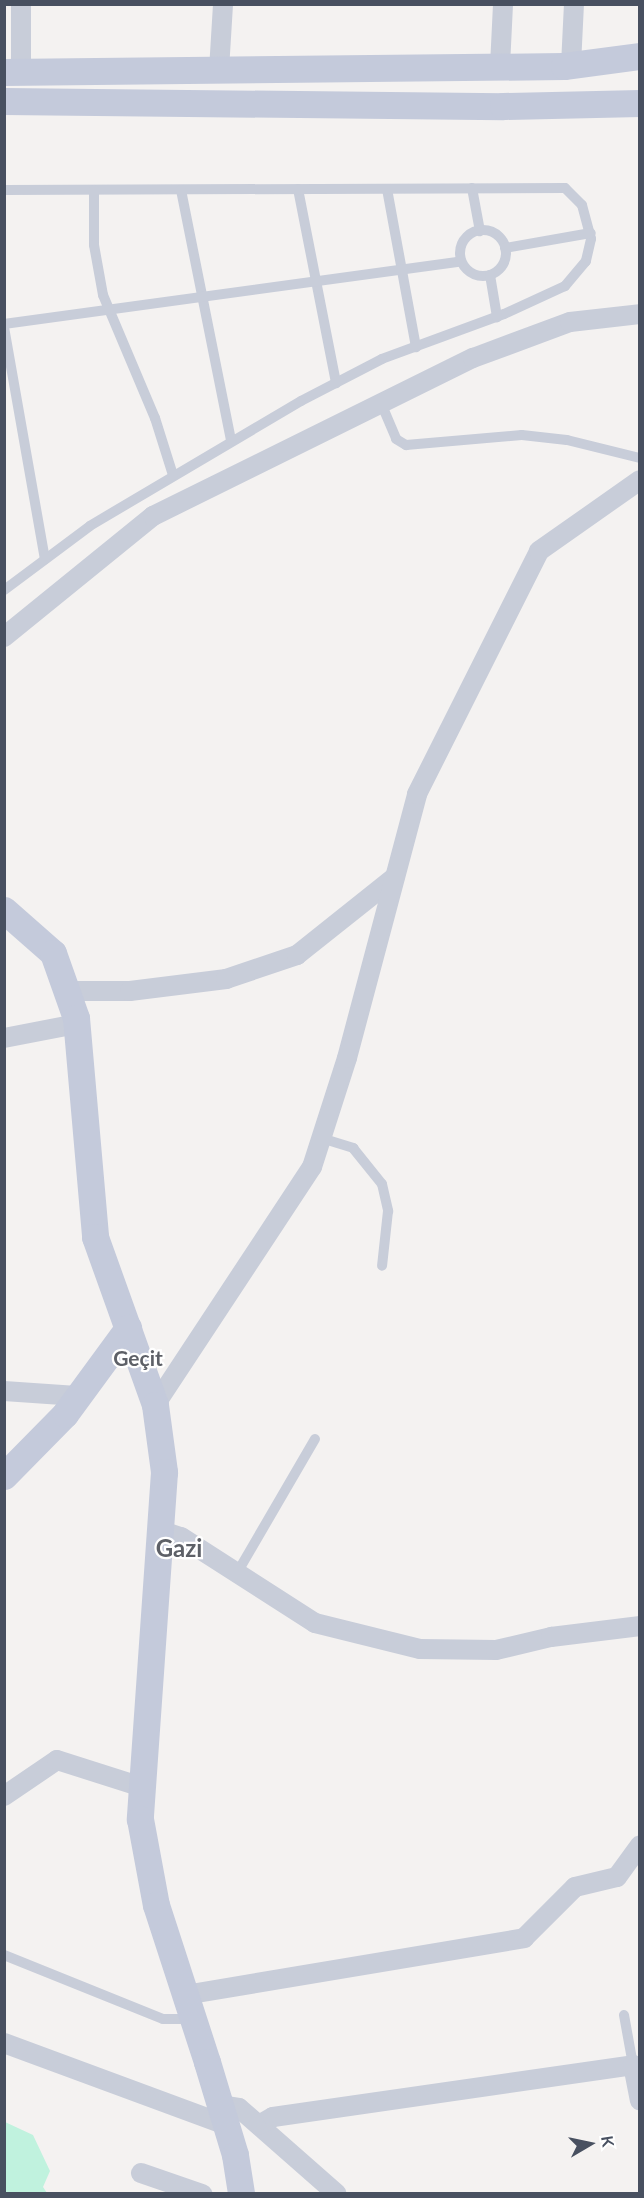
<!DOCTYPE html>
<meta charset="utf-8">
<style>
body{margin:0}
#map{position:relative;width:644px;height:2198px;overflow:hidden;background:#f4f2f1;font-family:Lato,sans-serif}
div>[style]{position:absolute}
.green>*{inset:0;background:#c0f2de}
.lane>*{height:10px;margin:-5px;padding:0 5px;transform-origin:5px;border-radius:5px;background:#c8cdd9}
.lane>.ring{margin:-5px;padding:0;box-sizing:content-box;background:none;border:10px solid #c8cdd9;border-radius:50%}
.street>*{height:20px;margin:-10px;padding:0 10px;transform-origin:10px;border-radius:10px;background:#c8cdd9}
.secondary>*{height:27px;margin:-13.5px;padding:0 13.5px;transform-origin:13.5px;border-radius:13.5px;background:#c4cadb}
span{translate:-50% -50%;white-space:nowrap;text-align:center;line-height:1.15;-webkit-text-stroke:4.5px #fff;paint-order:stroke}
.quarter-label{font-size:21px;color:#5d6067;font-weight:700}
.district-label{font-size:24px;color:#5d6067;font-weight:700}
.frame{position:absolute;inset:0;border:6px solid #485060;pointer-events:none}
.north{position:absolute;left:560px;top:2114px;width:60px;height:60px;-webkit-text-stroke:4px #fff;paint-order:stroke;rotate:81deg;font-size:16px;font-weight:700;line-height:24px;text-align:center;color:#485060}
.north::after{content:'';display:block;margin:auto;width:21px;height:27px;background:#485060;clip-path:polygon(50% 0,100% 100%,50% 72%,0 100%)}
</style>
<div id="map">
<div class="green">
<div style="clip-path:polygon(5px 2122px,33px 2135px,50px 2171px,43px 2187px,47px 2193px,5px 2193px)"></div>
</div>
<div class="lane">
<div style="left:472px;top:188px;width:44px;rotate:79.5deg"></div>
<div style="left:298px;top:189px;width:198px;rotate:78.9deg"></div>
<div style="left:387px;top:189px;width:161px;rotate:79.6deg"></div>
<div style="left:4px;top:190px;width:561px;rotate:-0.2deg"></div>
<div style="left:565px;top:188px;width:24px;rotate:45deg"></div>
<div style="left:582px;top:205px;width:35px;rotate:75deg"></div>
<div style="left:591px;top:239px;width:23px;rotate:103deg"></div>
<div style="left:586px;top:261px;width:33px;rotate:130deg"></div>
<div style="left:565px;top:286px;width:67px;rotate:155.3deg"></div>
<div style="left:504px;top:314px;width:130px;rotate:159.8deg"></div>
<div style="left:382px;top:359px;width:91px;rotate:152.6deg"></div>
<div style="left:301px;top:401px;width:245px;rotate:149.4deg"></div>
<div style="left:90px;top:526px;width:107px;rotate:143.3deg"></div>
<div style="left:94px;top:190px;width:55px;rotate:90deg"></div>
<div style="left:94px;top:245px;width:51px;rotate:79.8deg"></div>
<div style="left:103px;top:295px;width:134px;rotate:67.1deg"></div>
<div style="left:155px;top:418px;width:60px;rotate:72.5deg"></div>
<div style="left:181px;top:190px;width:256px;rotate:78.7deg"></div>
<div class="ring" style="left:460px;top:230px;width:36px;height:36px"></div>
<div style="left:505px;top:248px;width:87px;rotate:-9.9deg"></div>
<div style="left:490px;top:275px;width:43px;rotate:80.5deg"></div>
<div style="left:4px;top:324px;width:461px;rotate:-7.8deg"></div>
<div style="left:4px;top:327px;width:236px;rotate:80deg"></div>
<div style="left:381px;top:403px;width:39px;rotate:67deg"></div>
<div style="left:396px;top:439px;width:12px;rotate:31deg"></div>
<div style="left:406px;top:445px;width:116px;rotate:-4.9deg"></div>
<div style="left:522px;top:435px;width:45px;rotate:6.3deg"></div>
<div style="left:567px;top:440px;width:75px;rotate:13.9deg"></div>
<div style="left:321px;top:1138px;width:34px;rotate:17deg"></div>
<div style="left:353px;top:1148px;width:46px;rotate:51.1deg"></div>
<div style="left:382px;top:1184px;width:28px;rotate:77deg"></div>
<div style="left:388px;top:1211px;width:55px;rotate:96.2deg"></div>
<div style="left:237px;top:1573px;width:155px;rotate:-59.8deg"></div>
<div style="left:4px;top:1955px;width:171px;rotate:21.9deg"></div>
<div style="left:163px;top:2019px;width:29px"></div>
<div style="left:624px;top:2015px;width:51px;rotate:79.8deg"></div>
</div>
<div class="street">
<div style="left:571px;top:65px;width:61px;rotate:-87.2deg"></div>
<div style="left:500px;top:66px;width:62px;rotate:-87.2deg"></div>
<div style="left:219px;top:70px;width:66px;rotate:-86.5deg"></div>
<div style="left:21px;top:72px;width:68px;rotate:-90deg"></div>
<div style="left:4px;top:637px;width:192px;rotate:-39.1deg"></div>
<div style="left:153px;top:516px;width:357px;rotate:-26.3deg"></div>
<div style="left:473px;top:358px;width:103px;rotate:-20.4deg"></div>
<div style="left:570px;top:322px;width:70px;rotate:-6.5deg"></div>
<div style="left:67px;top:991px;width:63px"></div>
<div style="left:130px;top:991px;width:97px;rotate:-7.1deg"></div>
<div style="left:226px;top:979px;width:75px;rotate:-18.7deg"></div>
<div style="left:297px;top:955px;width:125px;rotate:-38.5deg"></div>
<div style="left:4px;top:1038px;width:74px;rotate:-10.9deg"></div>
<div style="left:4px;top:1391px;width:73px;rotate:3.9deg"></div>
<div style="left:155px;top:1405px;width:285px;rotate:-56.6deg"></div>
<div style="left:312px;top:1167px;width:114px;rotate:-72.2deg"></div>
<div style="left:347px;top:1058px;width:273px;rotate:-75.1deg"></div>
<div style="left:417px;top:794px;width:272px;rotate:-63.3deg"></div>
<div style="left:539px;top:551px;width:123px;rotate:-35.1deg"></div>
<div style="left:162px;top:1531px;width:20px;rotate:18deg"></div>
<div style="left:181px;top:1537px;width:159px;rotate:32.7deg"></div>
<div style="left:315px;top:1623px;width:108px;rotate:13.9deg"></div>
<div style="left:420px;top:1649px;width:76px;rotate:0.8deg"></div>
<div style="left:496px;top:1650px;width:57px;rotate:-13.3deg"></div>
<div style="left:551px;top:1637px;width:90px;rotate:-7deg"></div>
<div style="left:4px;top:1796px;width:64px;rotate:-34.2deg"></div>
<div style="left:57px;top:1760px;width:89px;rotate:17.6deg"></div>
<div style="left:185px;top:1995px;width:344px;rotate:-9.5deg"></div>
<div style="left:524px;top:1938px;width:72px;rotate:-45deg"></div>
<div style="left:575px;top:1887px;width:43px;rotate:-13.4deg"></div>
<div style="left:617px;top:1877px;width:39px;rotate:-54deg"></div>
<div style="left:4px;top:2043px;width:237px;rotate:20.3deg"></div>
<div style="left:220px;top:2105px;width:19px;rotate:9deg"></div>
<div style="left:239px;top:2108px;width:130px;rotate:41.3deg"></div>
<div style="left:259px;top:2125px;width:16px;rotate:-30deg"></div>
<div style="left:273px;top:2117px;width:364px;rotate:-8.2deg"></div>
<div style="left:633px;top:2065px;width:36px;rotate:79deg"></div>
<div style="left:141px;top:2173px;width:65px;rotate:19deg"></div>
</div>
<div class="secondary">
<div style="left:4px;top:72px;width:560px;rotate:-0.61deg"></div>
<div style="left:564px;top:66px;width:77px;rotate:-7.5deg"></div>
<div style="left:4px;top:101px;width:499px;rotate:0.6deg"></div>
<div style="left:503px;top:106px;width:137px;rotate:-1.3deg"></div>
<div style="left:4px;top:910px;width:65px;rotate:41.3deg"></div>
<div style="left:53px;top:953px;width:69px;rotate:70.5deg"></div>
<div style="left:76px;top:1018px;width:220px;rotate:85deg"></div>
<div style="left:95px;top:1237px;width:178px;rotate:70.3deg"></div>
<div style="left:155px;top:1405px;width:68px;rotate:82.3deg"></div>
<div style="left:164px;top:1472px;width:348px;rotate:94deg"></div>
<div style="left:140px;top:1819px;width:87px;rotate:79.5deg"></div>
<div style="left:156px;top:1905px;width:165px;rotate:72deg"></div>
<div style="left:207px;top:2062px;width:97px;rotate:73.2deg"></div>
<div style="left:235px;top:2155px;width:39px;rotate:81deg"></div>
<div style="left:4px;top:1476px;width:87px;rotate:-45.5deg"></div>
<div style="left:65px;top:1414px;width:107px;rotate:-53.8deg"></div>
</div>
<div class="quarter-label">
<span style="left:138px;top:1358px">Geçit</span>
</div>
<div class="district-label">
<span style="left:179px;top:1548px">Gazi</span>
</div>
<div class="frame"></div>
<div class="north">K</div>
</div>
